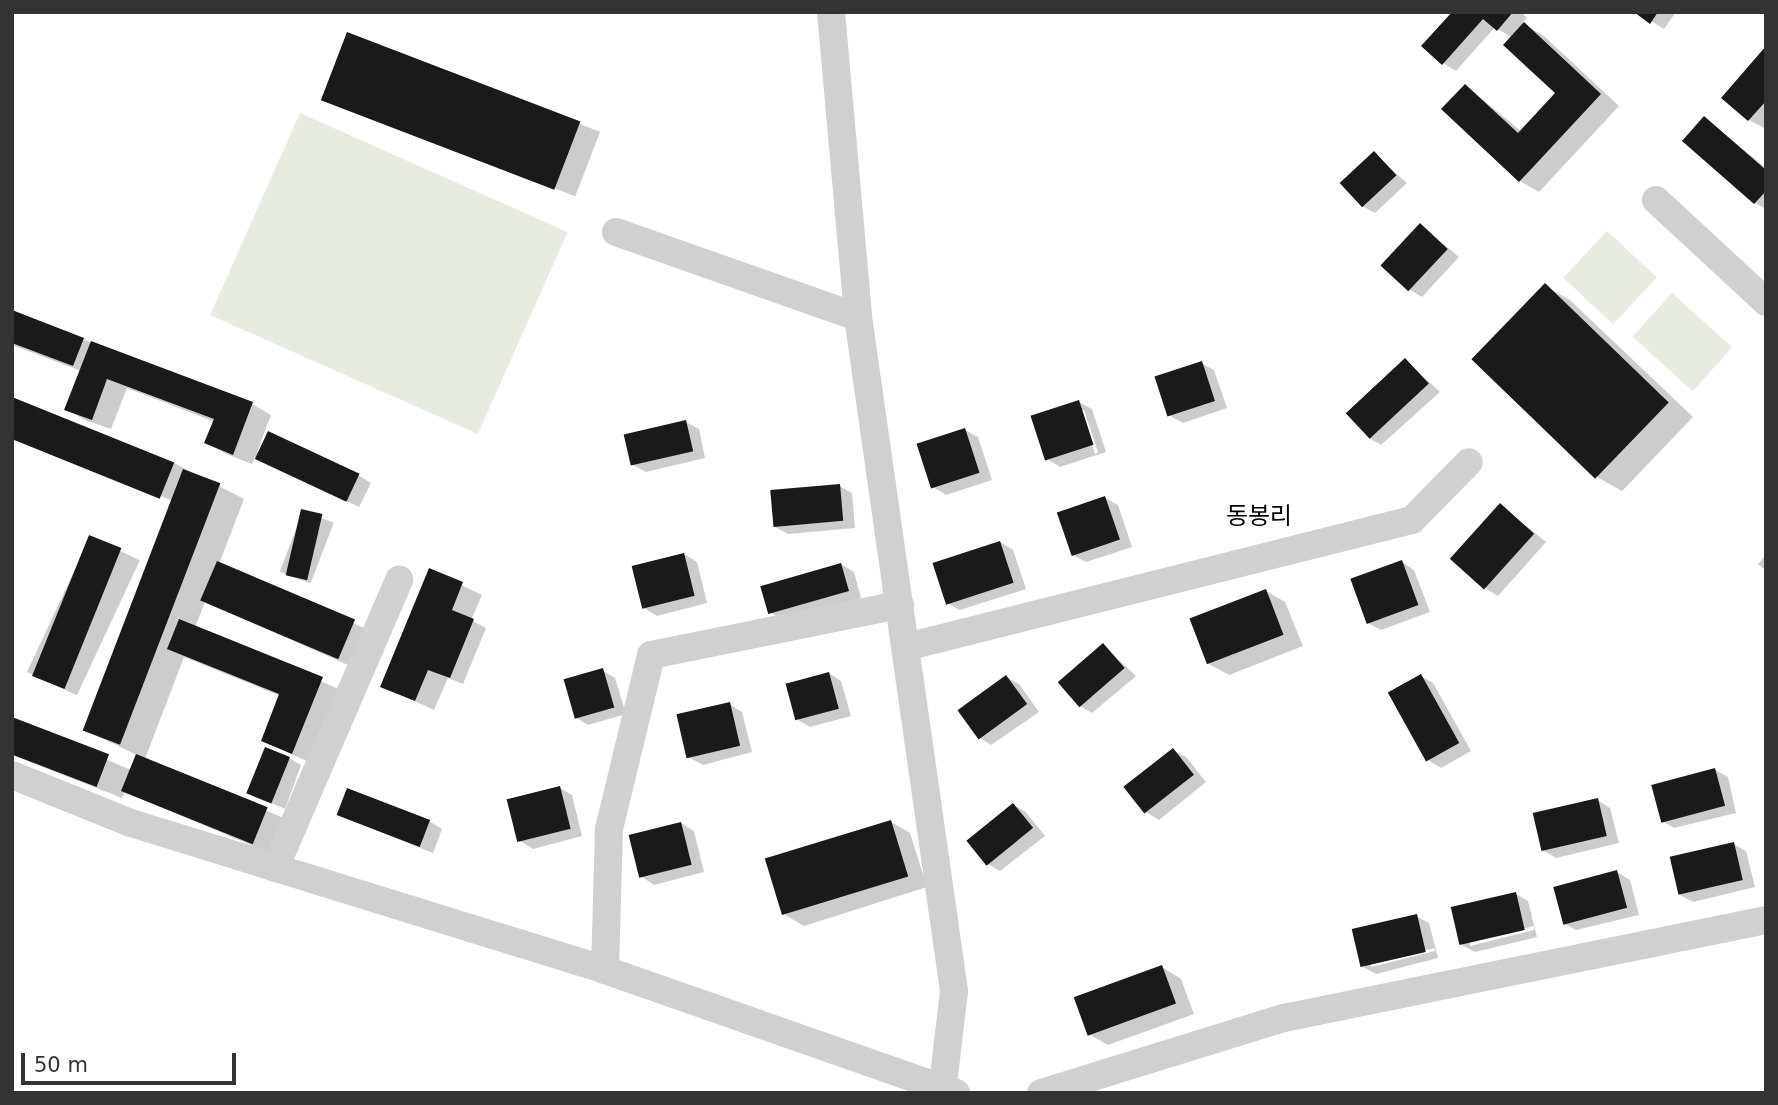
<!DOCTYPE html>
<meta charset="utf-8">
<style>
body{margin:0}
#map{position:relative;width:1778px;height:1105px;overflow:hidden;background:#fff;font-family:"DejaVu Sans","Noto Sans KR",sans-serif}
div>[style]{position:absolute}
.green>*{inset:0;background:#e6ecdf;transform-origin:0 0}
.shadow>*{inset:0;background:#0003;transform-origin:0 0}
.building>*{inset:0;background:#1a1a1a;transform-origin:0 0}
.minor>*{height:28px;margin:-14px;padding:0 14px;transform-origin:14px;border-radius:14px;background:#d0d0d0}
span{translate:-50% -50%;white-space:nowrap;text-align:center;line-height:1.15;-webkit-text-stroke:7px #fff;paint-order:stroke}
.quarter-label{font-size:24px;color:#000}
.frame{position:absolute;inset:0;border:14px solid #333;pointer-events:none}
.scale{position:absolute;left:21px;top:1053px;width:215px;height:32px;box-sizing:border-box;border:4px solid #333;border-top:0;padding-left:9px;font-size:21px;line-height:24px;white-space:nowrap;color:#333;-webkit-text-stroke:5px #fff;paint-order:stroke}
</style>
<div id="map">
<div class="green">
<div style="left:300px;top:113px;width:293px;height:221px;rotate:24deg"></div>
<div style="left:1607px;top:231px;width:68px;height:64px;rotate:43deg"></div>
<div style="left:1672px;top:293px;width:81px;height:59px;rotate:42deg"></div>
</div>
<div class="shadow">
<div style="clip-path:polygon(1454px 12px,1521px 12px,1527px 18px,1522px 23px,1544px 36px,1619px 106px,1539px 192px,1520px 181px,1444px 109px,1466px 86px,1521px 131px,1557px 93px,1512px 38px,1495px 27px,1456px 71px,1443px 63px)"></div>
<div style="clip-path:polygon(1637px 12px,1676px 12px,1664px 29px)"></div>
<div style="left:348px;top:35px;width:270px;height:69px;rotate:21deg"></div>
<div style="clip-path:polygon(1766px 49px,1766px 129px,1749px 120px)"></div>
<div style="clip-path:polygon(1705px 118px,1766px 168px,1766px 209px,1755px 203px)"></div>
<div style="clip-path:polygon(1374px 154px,1407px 183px,1375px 213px,1362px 206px)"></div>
<div style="clip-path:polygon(1420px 225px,1459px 257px,1422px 297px,1409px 289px)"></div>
<div style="clip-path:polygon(1545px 286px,1570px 300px,1693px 417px,1622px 491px,1597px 477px)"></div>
<div style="clip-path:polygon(12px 312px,252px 404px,271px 415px,257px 452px,358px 475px,371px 483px,359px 507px,255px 457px,252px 464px,226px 454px,207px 443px,215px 422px,127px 388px,111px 429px,85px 420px,66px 409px,81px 371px,12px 345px)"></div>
<div style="clip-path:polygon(1405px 360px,1440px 392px,1381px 445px,1369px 438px)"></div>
<div style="clip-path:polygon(1201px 363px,1214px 370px,1227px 408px,1183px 423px,1170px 416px)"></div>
<div style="clip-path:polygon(12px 399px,174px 463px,244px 499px,219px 564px,373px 632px,357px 669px,205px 602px,195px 627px,341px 690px,311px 763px,263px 741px,281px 696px,184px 657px,145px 759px,286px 819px,272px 854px,125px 792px,122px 798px,12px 755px,12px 719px,131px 770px,137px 755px,85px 730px,173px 501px,12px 437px)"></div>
<div style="clip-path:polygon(evenodd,1079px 402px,1092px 409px,1106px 452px,1060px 467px,1047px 459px,1079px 402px,1081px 410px,1084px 410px,1098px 452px,1095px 454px,1081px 410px)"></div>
<div style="clip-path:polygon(686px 422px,699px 429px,705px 458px,646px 472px,633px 465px)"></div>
<div style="clip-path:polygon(965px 430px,978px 437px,992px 480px,946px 495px,933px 487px)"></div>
<div style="clip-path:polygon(839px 486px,852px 493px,855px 528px,788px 534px,775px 527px)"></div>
<div style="clip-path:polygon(1105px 498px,1118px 505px,1132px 547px,1086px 562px,1073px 555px)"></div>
<div style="clip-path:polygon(1500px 505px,1546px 542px,1498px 596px,1485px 588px)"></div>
<div style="left:303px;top:511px;width:33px;height:65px;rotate:21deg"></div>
<div style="left:90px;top:537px;width:55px;height:149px;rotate:25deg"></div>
<div style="clip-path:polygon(1000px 542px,1013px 550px,1026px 589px,960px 610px,947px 603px)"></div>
<div style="clip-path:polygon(684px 554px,697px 562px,707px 603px,657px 616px,644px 608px)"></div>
<div style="clip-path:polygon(1766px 555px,1766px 570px,1758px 564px)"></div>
<div style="clip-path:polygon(1402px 562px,1414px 570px,1430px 612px,1381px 630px,1368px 623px)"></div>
<div style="clip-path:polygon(841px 564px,854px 572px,861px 598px,782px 619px,769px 612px)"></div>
<div style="clip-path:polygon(430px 570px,482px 595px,471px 620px,486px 628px,463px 684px,448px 678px,434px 710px,382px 686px)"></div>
<div style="clip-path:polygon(1266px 591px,1285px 602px,1303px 646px,1229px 675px,1209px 664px)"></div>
<div style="clip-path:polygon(1103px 645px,1136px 676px,1092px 713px,1080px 706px)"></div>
<div style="clip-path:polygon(602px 670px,615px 678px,626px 714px,588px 725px,575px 717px)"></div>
<div style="clip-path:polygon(829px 673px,841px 681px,851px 716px,810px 727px,798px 720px)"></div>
<div style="clip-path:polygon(1421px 676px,1433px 683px,1471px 751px,1441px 768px,1428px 760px)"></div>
<div style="clip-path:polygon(1006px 677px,1019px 684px,1039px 712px,991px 745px,979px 737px)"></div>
<div style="clip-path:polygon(729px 704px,742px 712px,752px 752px,703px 765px,690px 758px)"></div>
<div style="clip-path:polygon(1173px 750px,1186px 757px,1206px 782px,1159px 820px,1146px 812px)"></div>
<div style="clip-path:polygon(289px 758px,301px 765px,285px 809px,249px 793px)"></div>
<div style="clip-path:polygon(1715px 770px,1728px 777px,1736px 813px,1674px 828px,1662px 821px)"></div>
<div style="clip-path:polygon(560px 788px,572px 795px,582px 836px,533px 849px,520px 841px)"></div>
<div style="clip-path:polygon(1597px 800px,1610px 808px,1619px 843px,1556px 858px,1544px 851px)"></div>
<div style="clip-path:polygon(1013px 805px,1026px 812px,1045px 836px,1000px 871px,988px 864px,969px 840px)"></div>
<div style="clip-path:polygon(338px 815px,429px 821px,442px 829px,433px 853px)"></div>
<div style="clip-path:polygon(891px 822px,910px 833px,927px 887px,804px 926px,785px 915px)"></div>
<div style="clip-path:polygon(681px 823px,694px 831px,704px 872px,654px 885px,642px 877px)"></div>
<div style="clip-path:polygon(1733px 844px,1746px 851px,1755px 887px,1693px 902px,1680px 895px)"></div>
<div style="clip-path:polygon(1617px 872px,1630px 880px,1639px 915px,1576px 930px,1564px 923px)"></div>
<div style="clip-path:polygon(evenodd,1516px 894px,1528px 901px,1537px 937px,1475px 952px,1462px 945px,1516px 894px,1534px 926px,1534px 930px,1470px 946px,1470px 942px,1534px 926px)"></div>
<div style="clip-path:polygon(evenodd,1416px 916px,1429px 923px,1438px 958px,1376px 974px,1363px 967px,1416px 916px,1434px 948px,1435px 951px,1371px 967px,1371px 964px,1434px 948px)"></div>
<div style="clip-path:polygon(1162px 967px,1181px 979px,1194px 1014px,1108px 1045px,1089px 1034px)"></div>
</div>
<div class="building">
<div style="clip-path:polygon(1452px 12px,1513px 12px,1497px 31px,1483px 19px,1442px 65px,1421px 46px)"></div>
<div style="clip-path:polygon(1634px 12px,1658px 12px,1650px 24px)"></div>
<div style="clip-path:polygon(1524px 22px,1601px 94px,1519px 182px,1441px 109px,1465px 84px,1518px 133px,1555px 93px,1503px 45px)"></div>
<div style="left:347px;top:32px;width:250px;height:73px;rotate:21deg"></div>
<div style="clip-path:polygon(1766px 46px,1766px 101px,1748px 121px,1721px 98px)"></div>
<div style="clip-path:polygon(1704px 116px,1766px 170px,1766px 191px,1754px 204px,1682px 141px)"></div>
<div style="left:1374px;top:151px;width:33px;height:47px;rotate:47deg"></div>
<div style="left:1420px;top:223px;width:38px;height:58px;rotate:43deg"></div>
<div style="left:1545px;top:283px;width:172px;height:106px;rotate:44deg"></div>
<div style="clip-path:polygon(12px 310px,84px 338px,73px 366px,12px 343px)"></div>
<div style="clip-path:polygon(91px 341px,253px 402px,233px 455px,204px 443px,214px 419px,107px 379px,92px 420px,64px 410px)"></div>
<div style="left:1405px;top:358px;width:35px;height:81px;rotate:47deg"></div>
<div style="left:1202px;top:361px;width:42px;height:50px;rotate:72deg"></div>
<div style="left:12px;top:397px;width:175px;height:39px;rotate:22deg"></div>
<div style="left:1079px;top:400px;width:47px;height:51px;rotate:72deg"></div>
<div style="left:686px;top:420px;width:32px;height:64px;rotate:77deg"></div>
<div style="left:965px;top:428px;width:47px;height:51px;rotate:72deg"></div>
<div style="left:268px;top:431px;width:101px;height:31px;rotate:25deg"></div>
<div style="left:183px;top:469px;width:40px;height:280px;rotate:21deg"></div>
<div style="left:840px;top:484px;width:37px;height:70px;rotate:85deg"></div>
<div style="left:1105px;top:496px;width:46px;height:51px;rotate:71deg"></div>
<div style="left:1500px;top:503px;width:46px;height:75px;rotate:42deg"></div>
<div style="left:301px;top:509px;width:22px;height:68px;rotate:13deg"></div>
<div style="left:89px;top:535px;width:35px;height:152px;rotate:22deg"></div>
<div style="left:1000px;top:541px;width:44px;height:71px;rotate:72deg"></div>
<div style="left:684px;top:553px;width:44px;height:54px;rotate:76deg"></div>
<div style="left:1402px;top:560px;width:48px;height:55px;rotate:70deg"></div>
<div style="left:217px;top:561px;width:150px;height:43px;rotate:23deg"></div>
<div style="left:841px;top:563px;width:29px;height:84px;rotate:74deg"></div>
<div style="clip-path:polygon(429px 568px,463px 582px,452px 610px,474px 619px,450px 678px,428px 670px,415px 701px,380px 687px)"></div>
<div style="left:1266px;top:589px;width:49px;height:82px;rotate:69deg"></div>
<div style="clip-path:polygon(179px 619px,323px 677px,292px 754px,261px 741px,279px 694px,167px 649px)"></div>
<div style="left:1103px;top:643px;width:33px;height:60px;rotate:49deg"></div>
<div style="left:603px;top:668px;width:41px;height:41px;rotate:74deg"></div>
<div style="left:829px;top:672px;width:38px;height:45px;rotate:75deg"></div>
<div style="left:1421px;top:674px;width:79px;height:38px;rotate:61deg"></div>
<div style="left:1006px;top:675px;width:36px;height:60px;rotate:54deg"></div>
<div style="left:730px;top:702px;width:45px;height:55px;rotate:77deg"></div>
<div style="left:12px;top:717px;width:104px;height:35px;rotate:21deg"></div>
<div style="left:265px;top:747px;width:27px;height:50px;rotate:22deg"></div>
<div style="left:1173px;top:748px;width:34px;height:63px;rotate:52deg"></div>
<div style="left:136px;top:754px;width:142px;height:40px;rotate:22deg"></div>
<div style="left:1715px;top:768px;width:39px;height:66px;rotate:75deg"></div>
<div style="left:560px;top:786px;width:44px;height:55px;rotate:76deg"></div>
<div style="left:347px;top:788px;width:89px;height:29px;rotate:21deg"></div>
<div style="left:1598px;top:798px;width:39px;height:67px;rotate:77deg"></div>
<div style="left:1013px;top:803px;width:32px;height:60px;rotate:51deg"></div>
<div style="left:891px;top:820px;width:59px;height:132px;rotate:73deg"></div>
<div style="left:681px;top:822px;width:44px;height:54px;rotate:76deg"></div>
<div style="left:1734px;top:842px;width:39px;height:66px;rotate:77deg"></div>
<div style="left:1617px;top:870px;width:39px;height:66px;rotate:75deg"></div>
<div style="left:1516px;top:892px;width:39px;height:67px;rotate:77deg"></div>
<div style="left:1417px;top:914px;width:39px;height:67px;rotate:77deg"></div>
<div style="left:1162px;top:965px;width:41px;height:94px;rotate:70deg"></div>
</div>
<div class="minor">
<div style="left:831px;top:12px;width:306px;rotate:84.9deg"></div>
<div style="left:858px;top:317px;width:681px;rotate:81.89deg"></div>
<div style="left:954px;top:991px;width:103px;rotate:96.7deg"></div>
<div style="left:1656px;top:200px;width:150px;rotate:42.8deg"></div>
<div style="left:616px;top:232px;width:256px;rotate:19.4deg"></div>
<div style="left:906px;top:647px;width:522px;rotate:-14.09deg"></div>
<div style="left:1412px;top:520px;width:81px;rotate:-45.5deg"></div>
<div style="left:12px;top:775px;width:128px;rotate:22deg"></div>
<div style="left:131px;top:823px;width:496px;rotate:17.2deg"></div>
<div style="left:605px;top:970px;width:372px;rotate:19.3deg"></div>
<div style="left:275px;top:868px;width:314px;rotate:-66.7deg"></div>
<div style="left:605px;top:970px;width:141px;rotate:-88.4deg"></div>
<div style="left:609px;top:829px;width:179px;rotate:-76.4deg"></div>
<div style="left:651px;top:655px;width:254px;rotate:-11.4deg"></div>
<div style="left:1041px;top:1093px;width:254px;rotate:-17.2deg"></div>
<div style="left:1284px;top:1018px;width:492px;rotate:-11.5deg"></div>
</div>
<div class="quarter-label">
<span style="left:1259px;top:517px">동봉리</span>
</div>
<div class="frame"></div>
<div class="scale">50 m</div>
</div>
